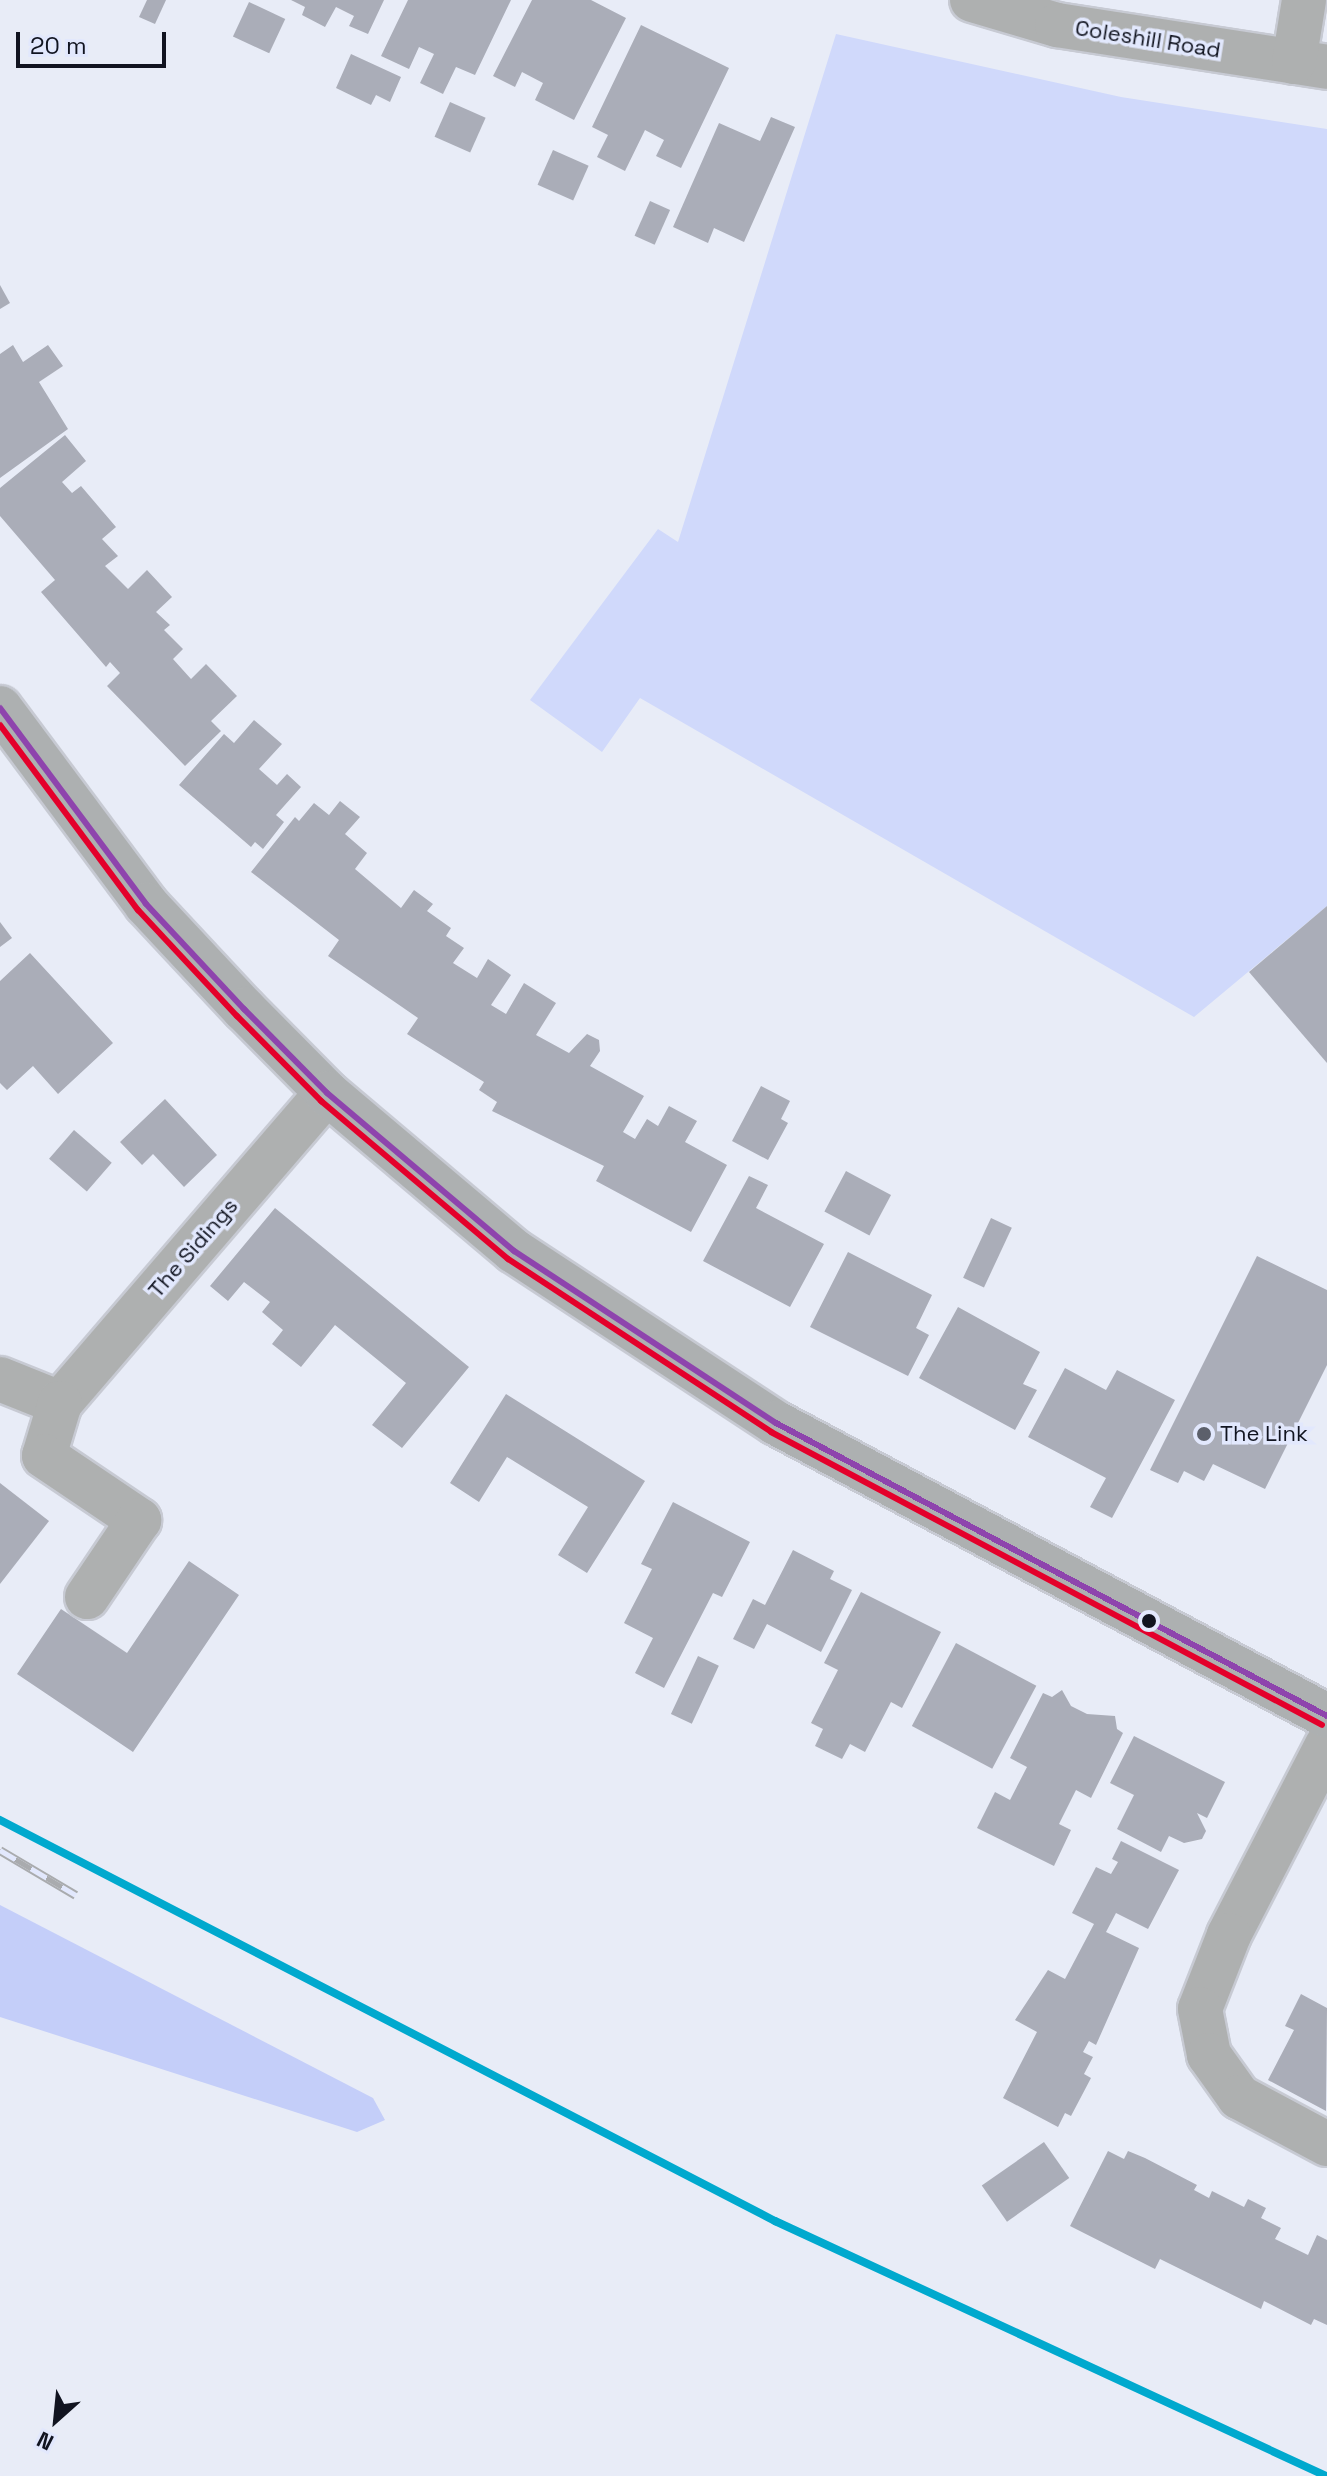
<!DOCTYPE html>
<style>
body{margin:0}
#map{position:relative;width:1327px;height:2476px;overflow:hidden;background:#e8ecf7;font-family:"Space Grotesk",sans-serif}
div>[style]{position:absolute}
.green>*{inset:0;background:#d0d9fb}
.forest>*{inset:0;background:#c4cef9}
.building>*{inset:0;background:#aaadb8;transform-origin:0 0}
.roads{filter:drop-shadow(2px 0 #c7cad3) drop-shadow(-2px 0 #c7cad3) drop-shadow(0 2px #c7cad3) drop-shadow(0 -2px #c7cad3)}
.street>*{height:44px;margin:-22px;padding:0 22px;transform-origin:22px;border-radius:22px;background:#aeb0b0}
.secondary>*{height:44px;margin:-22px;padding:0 22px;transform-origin:22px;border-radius:22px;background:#adb0b1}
.rail>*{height:9px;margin-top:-4.5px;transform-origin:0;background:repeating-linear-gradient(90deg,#e2e8fd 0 18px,#a9abae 0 36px);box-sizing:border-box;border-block:2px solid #a9abae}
.bus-1>*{height:6px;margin:-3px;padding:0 3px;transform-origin:3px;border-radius:3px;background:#8e44ad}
.bus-2>*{height:6px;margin:-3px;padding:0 3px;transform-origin:3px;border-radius:3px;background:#e4002b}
.rail-1>*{height:8px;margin:-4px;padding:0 4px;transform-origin:4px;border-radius:4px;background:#00a9ce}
.dots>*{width:22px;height:22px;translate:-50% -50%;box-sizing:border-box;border:4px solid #e2e8fd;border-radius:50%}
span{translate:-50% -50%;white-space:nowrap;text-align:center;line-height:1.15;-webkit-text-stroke:7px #e2e8fd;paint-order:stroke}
.street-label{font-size:22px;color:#111420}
.poi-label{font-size:22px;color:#111420}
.left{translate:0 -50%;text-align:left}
.north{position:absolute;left:16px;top:2380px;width:80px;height:80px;-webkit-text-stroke:6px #e2e8fd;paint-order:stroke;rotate:207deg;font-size:22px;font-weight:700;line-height:32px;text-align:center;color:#111420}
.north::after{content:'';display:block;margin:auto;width:28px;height:36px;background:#111420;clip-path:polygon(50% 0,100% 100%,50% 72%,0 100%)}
.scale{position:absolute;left:16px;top:32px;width:150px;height:36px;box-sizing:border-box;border:4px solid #111420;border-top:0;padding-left:10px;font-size:24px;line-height:28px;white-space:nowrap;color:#111420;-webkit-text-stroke:6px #e2e8fd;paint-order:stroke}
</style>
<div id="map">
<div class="green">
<div style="clip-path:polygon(836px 34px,1121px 97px,1327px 129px,1327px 906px,1194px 1017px,640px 698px,602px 752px,530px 700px,658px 529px,678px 542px)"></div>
</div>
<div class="forest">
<div style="clip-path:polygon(0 1905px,373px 2098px,385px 2120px,357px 2132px,0 2017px)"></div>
</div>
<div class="building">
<div style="clip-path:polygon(147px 0,166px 0,155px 24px,139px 17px)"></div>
<div style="clip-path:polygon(291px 0,384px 0,368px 34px,349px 26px,354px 16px,336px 7px,325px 27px,302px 15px,305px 7px)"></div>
<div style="clip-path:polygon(408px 0,511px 0,475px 75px,456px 67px,443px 94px,420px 83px,434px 54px,419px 47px,409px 69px,381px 56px)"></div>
<div style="clip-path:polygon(532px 0,591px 0,626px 18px,574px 120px,535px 100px,543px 83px,522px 72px,515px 87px,493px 76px)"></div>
<div style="left:249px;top:2px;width:40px;height:38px;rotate:25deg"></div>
<div style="clip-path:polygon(641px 25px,729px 68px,681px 168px,656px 156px,664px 140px,645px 130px,625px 171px,597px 157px,608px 135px,592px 127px)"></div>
<div style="clip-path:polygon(351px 54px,401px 77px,390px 102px,376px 95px,371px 105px,336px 88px)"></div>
<div style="left:450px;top:102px;width:39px;height:38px;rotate:24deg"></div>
<div style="clip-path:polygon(771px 117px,795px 127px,744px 242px,714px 228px,708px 243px,673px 227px,719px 123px,760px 141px)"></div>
<div style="left:553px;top:150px;width:39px;height:38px;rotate:24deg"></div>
<div style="left:650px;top:201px;width:22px;height:38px;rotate:24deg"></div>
<div style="clip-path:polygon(0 285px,10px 303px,0 309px)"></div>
<div style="clip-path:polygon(13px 345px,23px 362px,48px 345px,63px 366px,39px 382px,68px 429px,0 478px,0 354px)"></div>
<div style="clip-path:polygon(65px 435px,86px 461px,62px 482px,72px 493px,81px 486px,116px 527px,102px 539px,118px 556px,105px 566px,128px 589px,147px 570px,172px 597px,156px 612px,170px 625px,164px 630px,183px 649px,173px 659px,191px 679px,206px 664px,237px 696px,211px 721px,221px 731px,185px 766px,107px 686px,120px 673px,110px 662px,106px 667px,41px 592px,55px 580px,0 516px,0 488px)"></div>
<div style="clip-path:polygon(254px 720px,282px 744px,259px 769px,277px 785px,287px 774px,301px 787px,276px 815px,284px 822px,263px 849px,255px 842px,251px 847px,179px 785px,224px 734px,234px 743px)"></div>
<div style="clip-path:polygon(340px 801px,360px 817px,345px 834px,367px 853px,355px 869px,401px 908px,414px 890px,433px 904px,427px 911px,451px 928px,446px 936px,464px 948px,453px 963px,477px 978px,488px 959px,511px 975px,491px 1005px,506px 1014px,524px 983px,556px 1003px,536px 1035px,569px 1053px,587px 1034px,599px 1040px,600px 1051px,590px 1066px,644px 1096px,623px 1132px,635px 1139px,647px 1119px,658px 1126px,669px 1106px,697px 1121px,685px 1142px,727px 1165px,691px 1232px,596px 1181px,604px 1166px,492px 1111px,497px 1102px,479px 1090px,484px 1082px,407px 1034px,418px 1018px,328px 956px,339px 940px,251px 872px,295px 817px,299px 821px,314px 803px,329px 815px)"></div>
<div style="clip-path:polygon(1327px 906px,1327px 1063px,1249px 972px)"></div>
<div style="clip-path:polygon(0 922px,12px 938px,0 947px)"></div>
<div style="clip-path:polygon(30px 953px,113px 1043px,58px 1094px,33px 1066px,7px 1090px,0 1083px,0 981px)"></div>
<div style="clip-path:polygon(761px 1086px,790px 1101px,781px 1119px,788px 1123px,768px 1160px,732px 1141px)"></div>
<div style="clip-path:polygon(165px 1099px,217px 1155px,184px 1187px,153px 1154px,142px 1165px,120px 1142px)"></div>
<div style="left:74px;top:1130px;width:50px;height:38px;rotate:41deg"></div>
<div style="left:846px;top:1171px;width:51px;height:46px;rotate:28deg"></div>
<div style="clip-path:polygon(749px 1176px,768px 1185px,756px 1208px,824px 1244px,790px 1307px,703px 1261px)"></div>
<div style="clip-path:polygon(275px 1208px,469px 1367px,402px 1448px,372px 1425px,406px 1383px,335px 1325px,301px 1367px,272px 1344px,283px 1330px,262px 1312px,270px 1302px,244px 1282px,228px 1301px,210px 1286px)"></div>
<div style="left:991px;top:1218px;width:23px;height:66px;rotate:25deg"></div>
<div style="clip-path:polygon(848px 1252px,932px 1295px,916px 1328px,929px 1335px,908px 1376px,810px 1327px)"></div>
<div style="clip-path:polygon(1257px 1256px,1327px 1290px,1327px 1365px,1265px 1489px,1213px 1464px,1204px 1481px,1184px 1471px,1178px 1483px,1150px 1470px)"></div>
<div style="clip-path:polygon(958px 1307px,1040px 1352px,1023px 1384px,1037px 1390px,1015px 1430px,919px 1378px)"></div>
<div style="clip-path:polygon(1065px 1368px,1106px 1390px,1117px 1370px,1175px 1400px,1112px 1518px,1090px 1507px,1106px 1478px,1028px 1437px)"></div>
<div style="clip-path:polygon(506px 1394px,645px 1481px,587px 1573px,558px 1555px,588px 1507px,507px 1457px,479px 1502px,450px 1483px)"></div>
<div style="clip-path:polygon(0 1483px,49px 1521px,0 1584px)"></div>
<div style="clip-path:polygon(673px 1502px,750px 1542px,722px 1597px,713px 1593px,664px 1688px,635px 1673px,653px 1638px,624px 1623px,652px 1569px,641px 1564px)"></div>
<div style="clip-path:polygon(793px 1550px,834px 1571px,830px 1579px,852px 1590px,821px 1652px,767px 1624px,754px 1649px,733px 1639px,753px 1599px,765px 1605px)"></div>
<div style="clip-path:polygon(189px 1561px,239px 1595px,133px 1752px,17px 1674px,61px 1609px,127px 1653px)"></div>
<div style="clip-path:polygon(861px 1592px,941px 1632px,902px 1708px,891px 1702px,865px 1752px,850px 1744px,842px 1759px,815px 1746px,823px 1729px,811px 1723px,838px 1670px,824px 1663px)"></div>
<div style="left:956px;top:1643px;width:91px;height:94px;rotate:28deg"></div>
<div style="left:698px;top:1656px;width:23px;height:64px;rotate:25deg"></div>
<div style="clip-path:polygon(1062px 1690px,1071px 1706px,1087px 1714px,1115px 1716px,1117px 1729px,1123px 1733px,1091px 1798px,1076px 1790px,1059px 1824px,1071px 1830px,1054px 1866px,977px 1828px,995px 1792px,1010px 1800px,1027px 1767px,1010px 1758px,1043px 1693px,1052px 1697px)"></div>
<div style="clip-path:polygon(1134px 1736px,1225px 1782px,1207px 1818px,1197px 1813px,1206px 1831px,1202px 1839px,1184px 1843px,1169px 1836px,1161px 1852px,1117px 1829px,1134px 1795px,1110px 1783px)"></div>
<div style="clip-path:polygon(1121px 1841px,1179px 1870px,1148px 1929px,1116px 1913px,1106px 1932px,1139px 1948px,1096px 2045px,1089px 2041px,1083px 2052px,1093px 2057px,1084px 2074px,1091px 2078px,1071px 2116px,1065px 2113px,1058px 2127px,1003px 2098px,1037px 2032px,1015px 2020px,1048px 1970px,1065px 1979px,1094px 1924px,1072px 1913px,1096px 1867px,1111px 1874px,1118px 1862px,1112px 1859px)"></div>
<div style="clip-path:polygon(1301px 1994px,1327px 2008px,1326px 2111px,1268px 2080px,1294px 2030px,1285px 2026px)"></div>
<div style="left:1044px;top:2142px;width:44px;height:76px;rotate:55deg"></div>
<div style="clip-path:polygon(1108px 2151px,1124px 2159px,1128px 2151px,1145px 2158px,1197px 2185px,1194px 2190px,1209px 2198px,1212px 2191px,1244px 2207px,1248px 2199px,1266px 2208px,1261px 2218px,1281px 2228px,1275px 2239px,1308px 2255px,1317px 2235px,1327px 2240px,1327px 2325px,1314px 2319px,1311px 2325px,1264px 2301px,1261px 2309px,1160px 2259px,1155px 2269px,1070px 2226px)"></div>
</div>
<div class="roads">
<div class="street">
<div style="left:972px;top:0;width:89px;rotate:16.4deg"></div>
<div style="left:1057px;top:25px;width:273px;rotate:8.8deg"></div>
<div style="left:1294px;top:62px;width:63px;rotate:-80.8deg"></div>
<div style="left:0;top:1379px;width:65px;rotate:21.8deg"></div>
<div style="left:60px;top:1403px;width:409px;rotate:-49.3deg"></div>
<div style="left:60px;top:1403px;width:55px;rotate:106.8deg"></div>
<div style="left:44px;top:1456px;width:115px;rotate:34deg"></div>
<div style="left:139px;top:1520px;width:93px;rotate:124deg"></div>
<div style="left:1327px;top:1745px;width:214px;rotate:117.3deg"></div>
<div style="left:1229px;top:1935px;width:79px;rotate:111.4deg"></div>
<div style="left:1200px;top:2009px;width:47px;rotate:78.9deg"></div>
<div style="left:1209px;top:2055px;width:52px;rotate:54.5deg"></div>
<div style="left:1239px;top:2097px;width:100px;rotate:28.1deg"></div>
</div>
<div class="secondary">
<div style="left:0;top:708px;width:244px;rotate:53.3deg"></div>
<div style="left:146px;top:904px;width:144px;rotate:47deg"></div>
<div style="left:244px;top:1009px;width:118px;rotate:45.3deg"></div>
<div style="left:327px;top:1093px;width:245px;rotate:40.2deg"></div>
<div style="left:514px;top:1251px;width:313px;rotate:33.3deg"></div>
<div style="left:776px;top:1423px;width:624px;rotate:28deg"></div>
</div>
</div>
<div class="rail">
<div style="left:0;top:1850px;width:88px;rotate:30.6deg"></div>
</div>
<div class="bus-1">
<div style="left:0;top:708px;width:244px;rotate:53.3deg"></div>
<div style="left:146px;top:904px;width:144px;rotate:47deg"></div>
<div style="left:244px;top:1009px;width:118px;rotate:45.3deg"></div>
<div style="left:327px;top:1093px;width:245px;rotate:40.2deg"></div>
<div style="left:514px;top:1251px;width:313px;rotate:33.3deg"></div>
<div style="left:776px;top:1423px;width:624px;rotate:28deg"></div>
</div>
<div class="bus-2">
<div style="left:0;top:725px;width:231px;rotate:53.3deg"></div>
<div style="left:138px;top:910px;width:145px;rotate:47deg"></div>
<div style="left:237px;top:1016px;width:120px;rotate:45.3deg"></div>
<div style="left:321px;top:1101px;width:245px;rotate:40.2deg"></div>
<div style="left:508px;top:1259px;width:315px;rotate:33.3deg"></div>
<div style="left:771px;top:1432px;width:624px;rotate:28deg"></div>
</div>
<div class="rail-1">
<div style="left:0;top:1820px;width:873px;rotate:27.36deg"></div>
<div style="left:775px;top:2221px;width:607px;rotate:24.83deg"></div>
</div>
<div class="dots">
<div style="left:1204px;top:1434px;background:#5c606b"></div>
<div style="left:1149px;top:1621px;background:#111420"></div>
</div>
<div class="street-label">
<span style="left:1148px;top:39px;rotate:9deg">Coleshill Road</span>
<span style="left:193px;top:1248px;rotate:-49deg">The Sidings</span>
</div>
<div class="poi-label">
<span class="left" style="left:1220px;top:1434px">The Link</span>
</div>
<div class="north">N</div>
<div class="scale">20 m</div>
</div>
